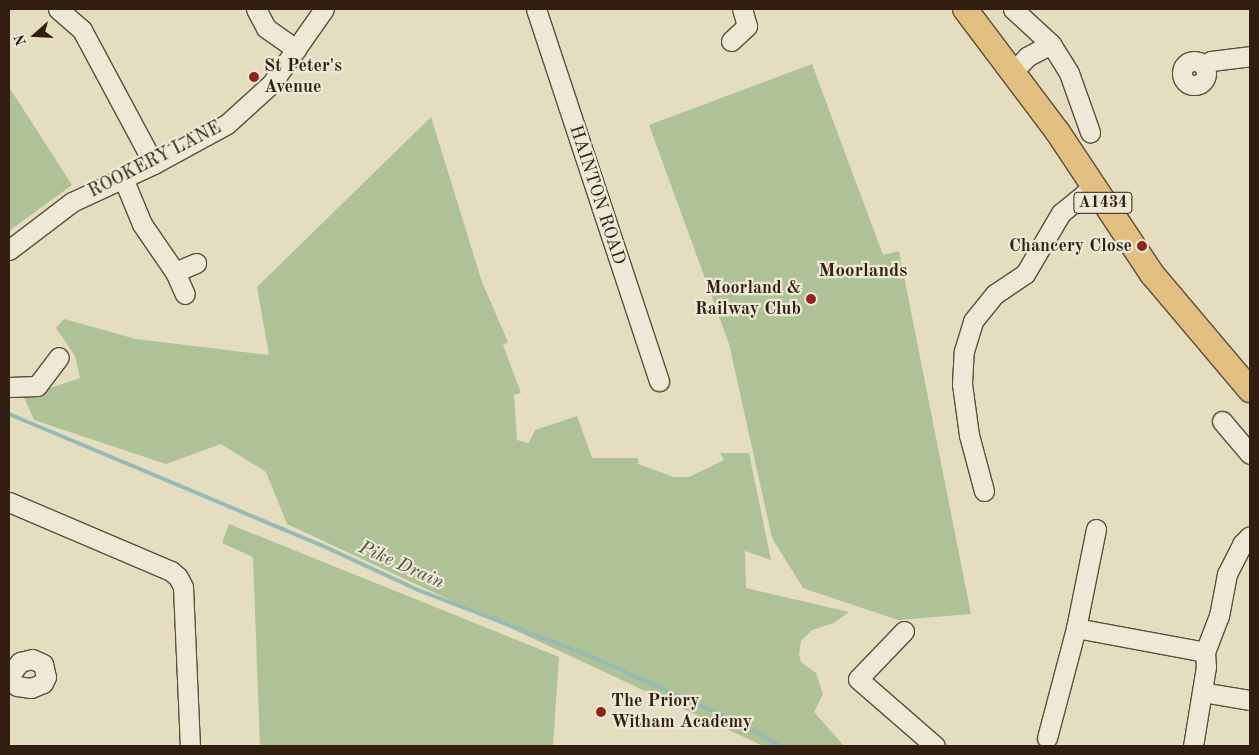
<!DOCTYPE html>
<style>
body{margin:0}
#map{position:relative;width:1259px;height:755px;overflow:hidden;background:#e4ddc0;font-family:"Old Standard TT",serif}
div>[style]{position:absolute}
.green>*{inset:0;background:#afc296}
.stream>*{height:4px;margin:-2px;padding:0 2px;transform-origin:2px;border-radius:2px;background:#95bbb4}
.roads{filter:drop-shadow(1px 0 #5e4e3c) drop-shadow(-1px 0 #5e4e3c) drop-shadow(0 1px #5e4e3c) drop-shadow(0 -1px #5e4e3c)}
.minor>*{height:19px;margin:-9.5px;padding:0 9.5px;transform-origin:9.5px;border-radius:9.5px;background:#ede9d6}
.minor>.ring{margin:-9.5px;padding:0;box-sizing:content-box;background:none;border:19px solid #ede9d6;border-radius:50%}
.major>*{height:24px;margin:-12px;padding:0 12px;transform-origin:12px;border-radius:12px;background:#e2be80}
.dots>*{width:14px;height:14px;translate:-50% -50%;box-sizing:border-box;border:2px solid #ede9d6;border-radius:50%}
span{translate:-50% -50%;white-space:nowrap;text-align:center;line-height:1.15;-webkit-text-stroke:4.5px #ede9d6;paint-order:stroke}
.shield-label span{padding:1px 4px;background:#ede9d6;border:1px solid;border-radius:4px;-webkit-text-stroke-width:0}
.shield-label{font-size:16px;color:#321e10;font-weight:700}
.poi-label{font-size:18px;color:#321e10;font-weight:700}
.left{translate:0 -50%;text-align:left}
.right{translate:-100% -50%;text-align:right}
.street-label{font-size:18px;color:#321e10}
.neighbourhood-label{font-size:19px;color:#321e10;font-weight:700}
.water-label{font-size:19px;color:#504d41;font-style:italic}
.frame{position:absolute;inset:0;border:10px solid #321e10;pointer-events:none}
.north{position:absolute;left:10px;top:10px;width:50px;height:50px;-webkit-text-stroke:4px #ede9d6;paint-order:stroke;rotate:251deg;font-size:14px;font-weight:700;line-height:20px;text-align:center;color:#321e10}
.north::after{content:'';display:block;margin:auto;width:18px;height:22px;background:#321e10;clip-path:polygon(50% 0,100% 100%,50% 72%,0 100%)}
</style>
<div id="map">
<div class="green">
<div style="clip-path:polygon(812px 64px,883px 255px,899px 251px,971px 614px,898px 620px,803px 588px,772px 538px,729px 344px,649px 125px)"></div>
<div style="clip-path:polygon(9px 87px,72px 185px,9px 231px)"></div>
<div style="clip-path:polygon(431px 117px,482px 282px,508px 342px,503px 345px,521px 393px,514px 395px,517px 440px,529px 443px,535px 430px,577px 416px,592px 458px,638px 458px,638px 464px,674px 477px,689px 477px,724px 460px,720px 453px,749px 453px,771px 560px,745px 551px,746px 588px,849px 612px,834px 623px,812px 630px,801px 641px,799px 654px,801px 662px,816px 673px,823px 694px,814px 712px,844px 746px,763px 746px,287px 524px,266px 472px,221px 444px,166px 464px,34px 420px,24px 397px,80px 378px,75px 356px,56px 328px,64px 319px,136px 339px,269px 355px,257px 287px)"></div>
<div style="clip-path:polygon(229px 524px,559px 657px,553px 746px,260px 746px,253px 557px,222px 543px)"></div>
</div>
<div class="stream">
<div style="left:9px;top:414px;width:338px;rotate:22.8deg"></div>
<div style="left:321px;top:545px;width:107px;rotate:24.9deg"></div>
<div style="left:418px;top:590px;width:184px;rotate:21deg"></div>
<div style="left:590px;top:656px;width:166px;rotate:24.2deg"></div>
<div style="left:741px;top:724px;width:46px;rotate:28.8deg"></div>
</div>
<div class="roads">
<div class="minor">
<div style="left:58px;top:9px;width:32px;rotate:41deg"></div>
<div style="left:82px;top:30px;width:152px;rotate:61.8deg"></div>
<div style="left:256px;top:9px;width:21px;rotate:62deg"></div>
<div style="left:266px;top:28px;width:37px;rotate:35deg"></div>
<div style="left:536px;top:9px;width:392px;rotate:71.7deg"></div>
<div style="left:1013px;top:9px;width:52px;rotate:42.6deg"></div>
<div style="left:1051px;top:44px;width:27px;rotate:152deg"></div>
<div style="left:1027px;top:57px;width:19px;rotate:133deg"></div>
<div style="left:731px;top:41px;width:22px;rotate:-43deg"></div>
<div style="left:747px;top:26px;width:18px;rotate:-106deg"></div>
<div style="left:1051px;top:44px;width:34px;rotate:58deg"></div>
<div style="left:1069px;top:73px;width:63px;rotate:70.4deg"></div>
<div class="ring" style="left:1182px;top:61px;width:5px;height:5px"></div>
<div style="left:1204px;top:67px;width:9px;rotate:-41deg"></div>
<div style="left:1211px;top:61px;width:39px;rotate:-7deg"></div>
<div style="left:123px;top:178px;width:50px;rotate:67.6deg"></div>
<div style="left:142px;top:224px;width:58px;rotate:55.5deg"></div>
<div style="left:175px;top:272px;width:23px;rotate:-23deg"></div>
<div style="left:9px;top:250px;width:79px;rotate:-37.3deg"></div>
<div style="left:72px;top:202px;width:90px;rotate:-24.9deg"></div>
<div style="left:154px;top:164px;width:83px;rotate:-28.7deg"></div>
<div style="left:227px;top:124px;width:61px;rotate:-42.3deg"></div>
<div style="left:272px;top:83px;width:90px;rotate:-54.9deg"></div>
<div style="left:175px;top:272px;width:24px;rotate:66deg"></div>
<div style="left:9px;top:387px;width:28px;rotate:-2deg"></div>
<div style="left:37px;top:386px;width:36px;rotate:-53deg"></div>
<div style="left:1222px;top:421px;width:43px;rotate:49.7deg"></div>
<div style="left:984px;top:491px;width:58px;rotate:-105deg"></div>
<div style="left:969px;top:435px;width:51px;rotate:-97.8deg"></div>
<div style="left:962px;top:384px;width:33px;rotate:-87deg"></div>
<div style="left:964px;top:351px;width:31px;rotate:-73deg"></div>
<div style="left:973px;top:321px;width:35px;rotate:-51deg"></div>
<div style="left:995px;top:294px;width:36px;rotate:-34deg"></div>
<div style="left:1025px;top:274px;width:71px;rotate:-59.5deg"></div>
<div style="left:1061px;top:213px;width:41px;rotate:-39.1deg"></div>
<div style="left:9px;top:502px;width:176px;rotate:23.1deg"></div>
<div style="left:171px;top:571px;width:9px;rotate:41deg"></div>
<div style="left:178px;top:577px;width:11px;rotate:63deg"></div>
<div style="left:183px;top:587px;width:159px;rotate:87.5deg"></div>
<div style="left:1096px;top:529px;width:101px;rotate:101.4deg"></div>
<div style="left:1076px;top:628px;width:131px;rotate:10.5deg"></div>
<div style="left:904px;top:631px;width:66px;rotate:133.8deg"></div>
<div style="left:858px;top:679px;width:102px;rotate:41deg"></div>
<div style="left:9px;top:676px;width:18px;rotate:-52deg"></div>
<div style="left:20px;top:662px;width:12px;rotate:-14deg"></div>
<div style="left:32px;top:659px;width:12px;rotate:24deg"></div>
<div style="left:43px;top:664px;width:13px;rotate:77deg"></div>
<div style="left:46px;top:677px;width:7px;rotate:117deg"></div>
<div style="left:43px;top:683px;width:13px;rotate:157deg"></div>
<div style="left:31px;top:688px;width:14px;rotate:-172deg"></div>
<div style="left:17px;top:686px;width:12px;rotate:-132deg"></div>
<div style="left:1202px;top:692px;width:49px;rotate:9.5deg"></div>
<div style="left:1047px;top:738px;width:114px;rotate:-75.2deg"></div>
<div style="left:1193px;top:746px;width:80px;rotate:-80.7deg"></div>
<div style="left:1206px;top:667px;width:15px;rotate:-94deg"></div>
<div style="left:1205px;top:652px;width:39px;rotate:-69deg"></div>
<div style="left:1219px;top:616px;width:43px;rotate:-79.2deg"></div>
<div style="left:1227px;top:574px;width:34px;rotate:-63deg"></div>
<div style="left:1242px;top:544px;width:11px;rotate:-45deg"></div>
</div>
<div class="major">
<div style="left:965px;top:9px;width:153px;rotate:53deg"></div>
<div style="left:1057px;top:131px;width:172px;rotate:56.4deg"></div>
<div style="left:1152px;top:274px;width:152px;rotate:49.8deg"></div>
</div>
</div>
<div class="dots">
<div style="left:254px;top:77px;background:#8f2418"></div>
<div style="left:1142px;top:246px;background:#8f2418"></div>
<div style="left:811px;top:299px;background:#8f2418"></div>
<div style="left:601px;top:712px;background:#8f2418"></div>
</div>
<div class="shield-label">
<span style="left:1103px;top:203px">A1434</span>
</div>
<div class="poi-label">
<span class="left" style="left:264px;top:77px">St Peter's<br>Avenue</span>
<span class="right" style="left:1132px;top:246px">Chancery Close</span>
<span class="right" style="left:801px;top:299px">Moorland &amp;<br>Railway Club</span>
<span class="left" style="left:611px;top:712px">The Priory<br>Witham Academy</span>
</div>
<div class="street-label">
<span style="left:155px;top:160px;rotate:-27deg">ROOKERY LANE</span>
<span style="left:597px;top:195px;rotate:72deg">HAINTON ROAD</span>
</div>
<div class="neighbourhood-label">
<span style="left:863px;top:272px">Moorlands</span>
</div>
<div class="water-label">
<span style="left:401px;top:566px;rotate:24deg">Pike Drain</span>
</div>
<div class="frame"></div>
<div class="north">N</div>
</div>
